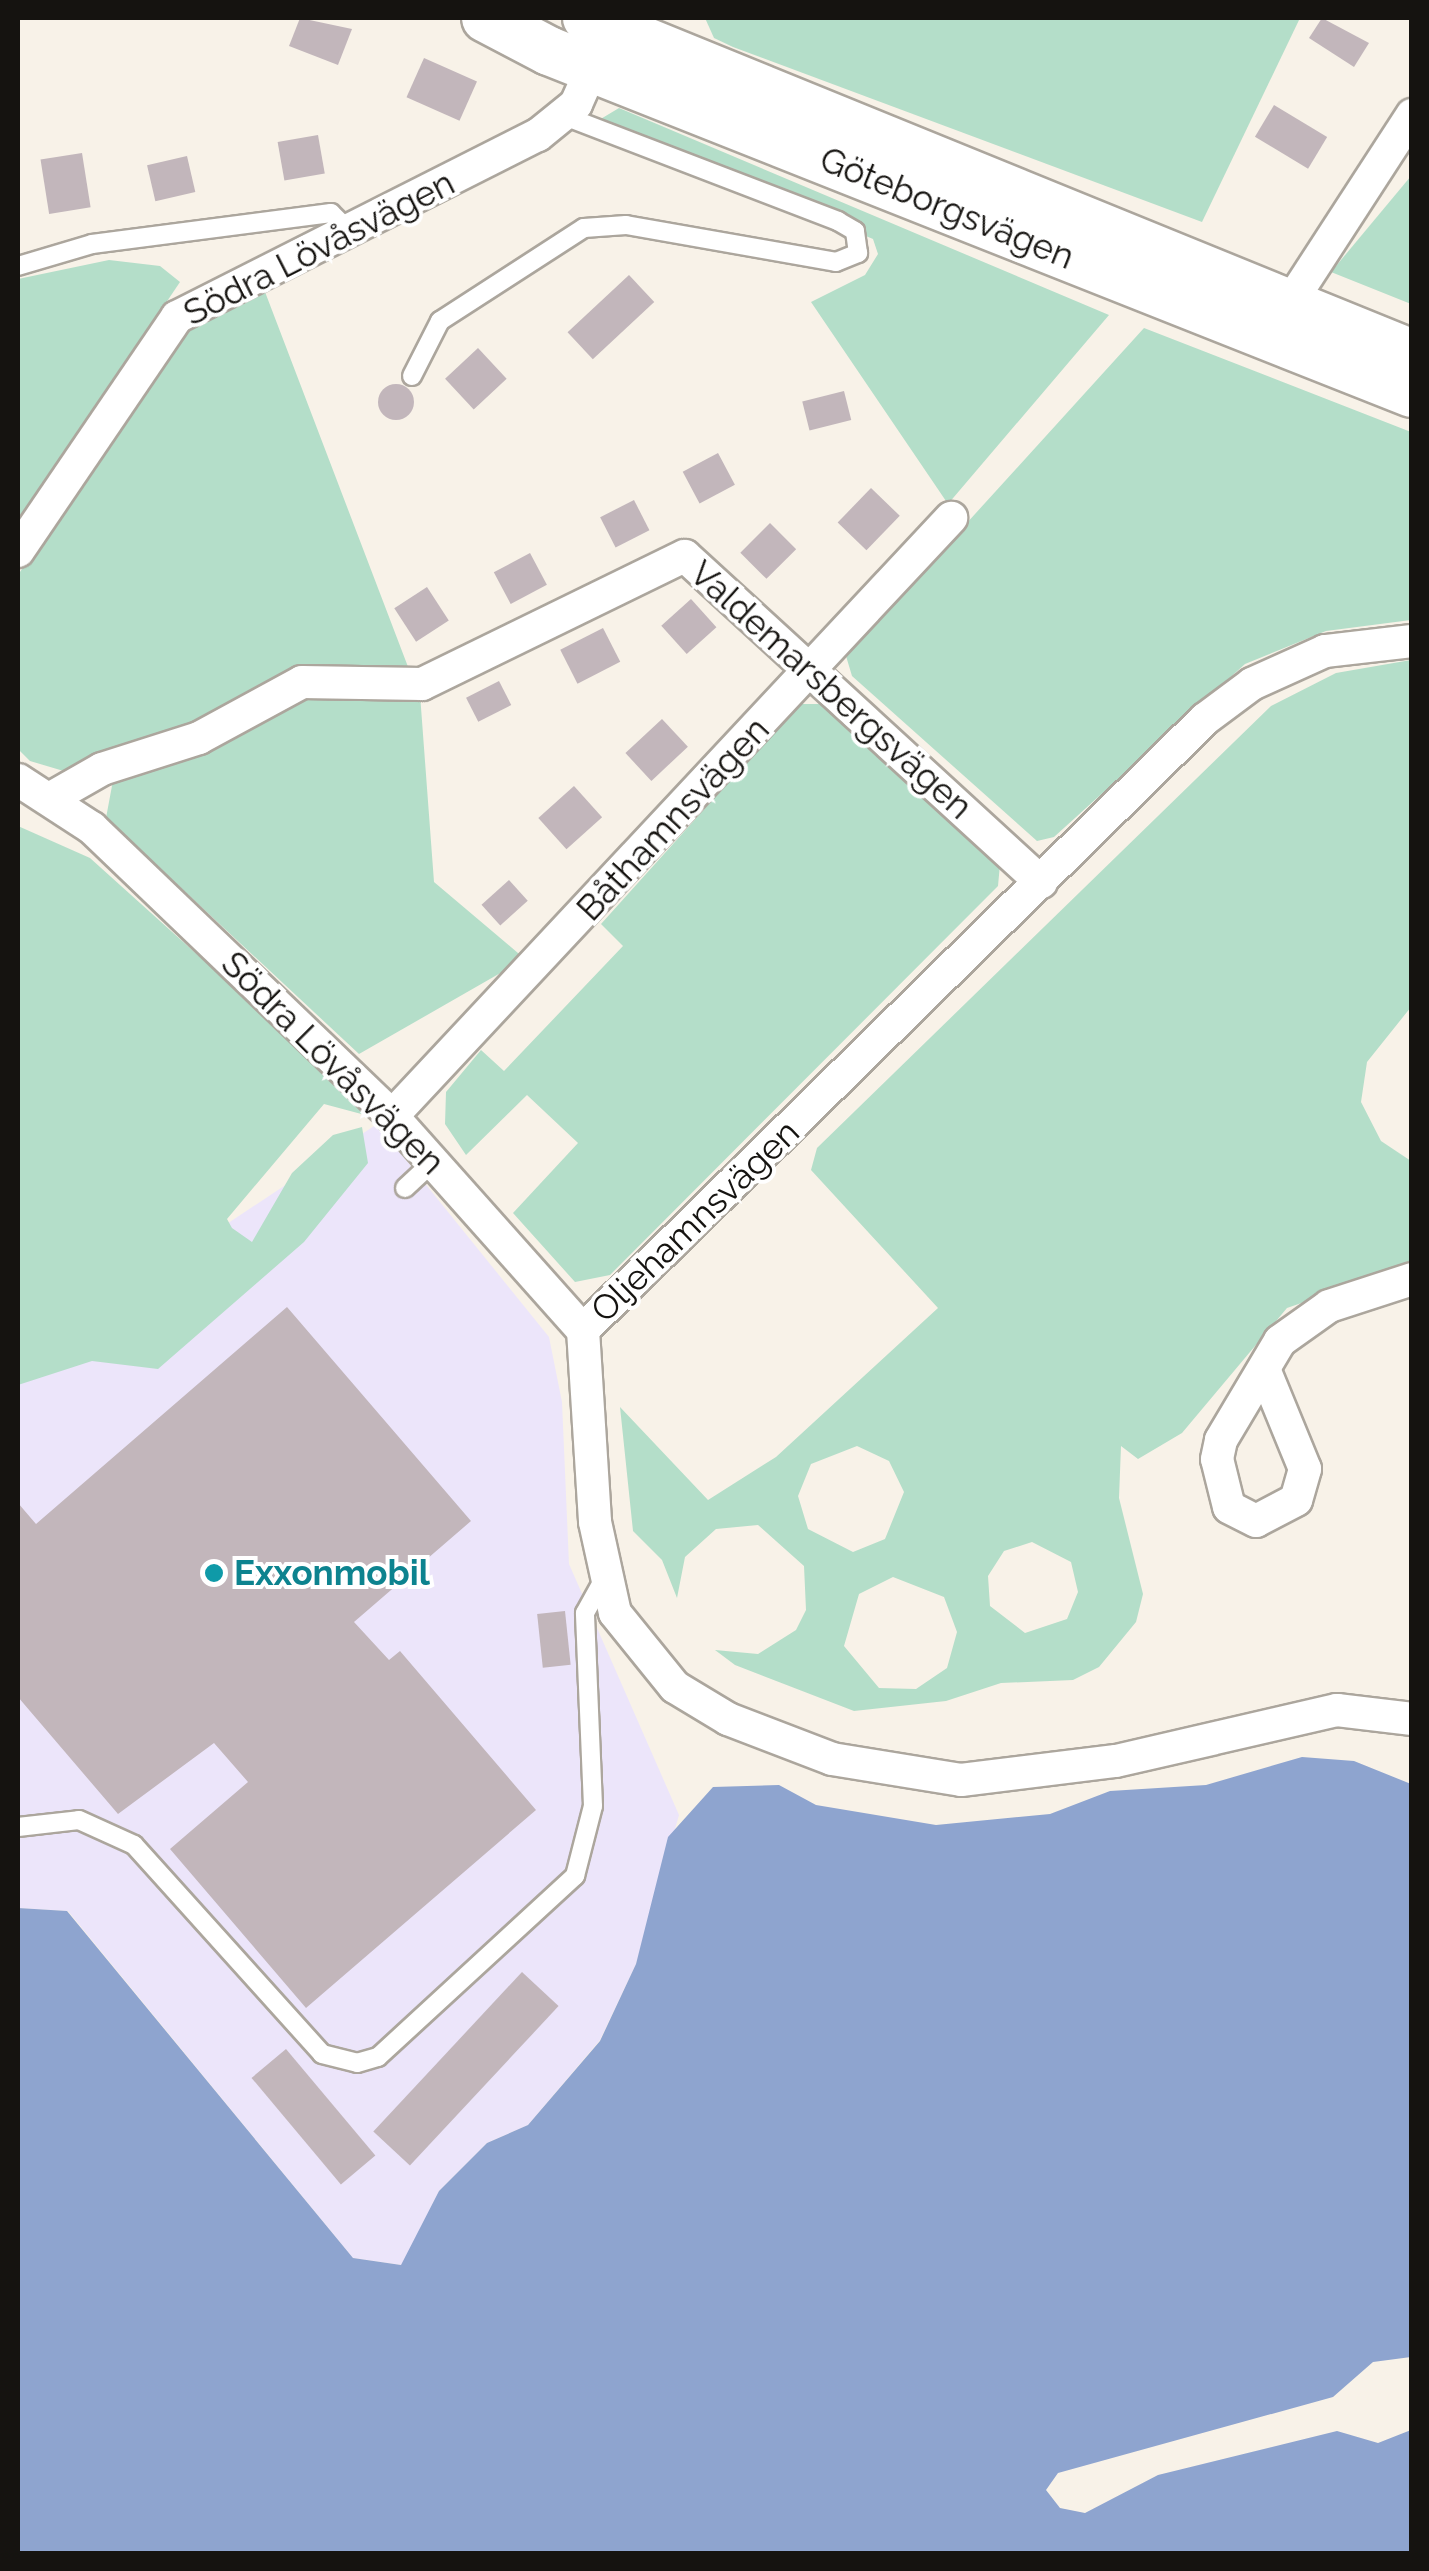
<!DOCTYPE html>
<meta charset="utf-8">
<style>
body{margin:0}
#map{position:relative;width:1429px;height:2571px;overflow:hidden;background:#f8f2e8;font-family:Raleway,sans-serif}
div>[style]{position:absolute}
.industrial>*{inset:0;background:#ece5fa}
.green>*{inset:0;background:#b4dec9}
.water>*{inset:0;background:#8ea4cf}
.building>*{inset:0;background:#c2b6bb;transform-origin:0 0}
.round{border-radius:50%}
.roads{filter:drop-shadow(2px 0 #aca69d) drop-shadow(-2px 0 #aca69d) drop-shadow(0 2px #aca69d) drop-shadow(0 -2px #aca69d)}
.service>*{height:18px;margin:-9px;padding:0 9px;transform-origin:9px;border-radius:9px;background:#fff}
.minor>*{height:32px;margin:-16px;padding:0 16px;transform-origin:16px;border-radius:16px;background:#fff}
.secondary>*{height:48px;margin:-24px;padding:0 24px;transform-origin:24px;border-radius:24px;background:#fff}
.dots>*{width:28px;height:28px;translate:-50% -50%;box-sizing:border-box;border:5px solid #fff;border-radius:50%}
span{translate:-50% -50%;white-space:nowrap;text-align:center;line-height:1.15;-webkit-text-stroke:8px #fff;paint-order:stroke}
.street-label{font-size:35px;color:#151310}
.culture-label{font-size:35px;color:#0d838f;font-weight:700}
.left{translate:0 -50%;text-align:left}
.frame{position:absolute;inset:0;border:20px solid #151310;pointer-events:none}
</style>
<div id="map">
<div class="industrial">
<div style="clip-path:polygon(377px 1124px,549px 1337px,562px 1402px,569px 1564px,679px 1815px,636px 1964px,600px 2040px,528px 2125px,487px 2143px,439px 2191px,402px 2265px,353px 2258px,68px 1911px,18px 1908px,18px 1363px)"></div>
</div>
<div class="green">
<div style="clip-path:polygon(705px 18px,1300px 18px,1202px 222px,733px 47px,714px 38px)"></div>
<div style="clip-path:polygon(619px 108px,1109px 315px,948px 504px,811px 302px,865px 275px,878px 254px,873px 239px,594px 123px)"></div>
<div style="clip-path:polygon(1411px 176px,1411px 304px,1331px 272px)"></div>
<div style="clip-path:polygon(109px 260px,160px 266px,180px 282px,18px 523px,18px 279px)"></div>
<div style="clip-path:polygon(262px 284px,410px 672px,300px 668px,192px 729px,67px 772px,30px 761px,18px 749px,18px 575px,183px 326px)"></div>
<div style="clip-path:polygon(1144px 328px,1411px 432px,1411px 620px,1326px 631px,1245px 664px,1054px 837px,1037px 841px,852px 676px,846px 656px)"></div>
<div style="clip-path:polygon(evenodd,1411px 660px,1411px 1007px,1367px 1062px,1361px 1102px,1381px 1141px,1411px 1161px,1411px 1265px,1287px 1308px,1182px 1433px,1138px 1459px,1121px 1446px,1119px 1498px,1143px 1594px,1136px 1622px,1099px 1667px,1073px 1680px,1001px 1683px,946px 1701px,854px 1711px,735px 1665px,715px 1650px,758px 1654px,796px 1630px,806px 1610px,804px 1566px,758px 1525px,716px 1529px,685px 1557px,677px 1598px,662px 1560px,633px 1531px,620px 1407px,708px 1500px,776px 1457px,938px 1308px,811px 1170px,817px 1148px,1271px 706px,1336px 673px,1411px 660px,857px 1446px,889px 1461px,904px 1492px,885px 1539px,853px 1552px,808px 1529px,798px 1496px,811px 1464px,857px 1446px,1411px 660px,1032px 1542px,1071px 1562px,1078px 1592px,1067px 1619px,1025px 1633px,990px 1606px,988px 1576px,1004px 1551px,1032px 1542px,1411px 660px,893px 1577px,944px 1597px,957px 1632px,947px 1668px,916px 1689px,879px 1688px,844px 1646px,859px 1594px,893px 1577px)"></div>
<div style="clip-path:polygon(298px 692px,420px 694px,434px 882px,525px 959px,359px 1054px,106px 818px,114px 775px)"></div>
<div style="clip-path:polygon(799px 704px,831px 704px,1000px 864px,998px 886px,610px 1275px,575px 1282px,513px 1213px,578px 1143px,527px 1095px,466px 1155px,445px 1124px,446px 1092px,481px 1050px,504px 1071px,623px 946px,601px 924px)"></div>
<div style="clip-path:polygon(18px 826px,90px 858px,380px 1119px,324px 1104px,227px 1219px,232px 1228px,252px 1242px,292px 1173px,333px 1135px,362px 1127px,368px 1163px,304px 1242px,158px 1369px,92px 1361px,18px 1385px)"></div>
</div>
<div class="water">
<div style="clip-path:polygon(1302px 1757px,1354px 1761px,1411px 1784px,1411px 2357px,1373px 2362px,1333px 2397px,1058px 2473px,1046px 2490px,1060px 2508px,1085px 2513px,1158px 2475px,1337px 2431px,1378px 2443px,1411px 2430px,1411px 2553px,18px 2553px,18px 1908px,67px 1911px,353px 2258px,401px 2265px,439px 2191px,487px 2143px,528px 2125px,600px 2041px,636px 1964px,668px 1837px,713px 1787px,779px 1785px,816px 1805px,936px 1825px,1050px 1814px,1110px 1791px,1206px 1785px)"></div>
</div>
<div class="building">
<div style="clip-path:polygon(300px 18px,352px 29px,338px 65px,289px 46px)"></div>
<div style="clip-path:polygon(1322px 18px,1369px 43px,1354px 67px,1309px 38px)"></div>
<div style="left:424px;top:58px;width:58px;height:43px;rotate:24deg"></div>
<div style="left:1274px;top:105px;width:62px;height:37px;rotate:31deg"></div>
<div style="left:318px;top:135px;width:39px;height:41px;rotate:80deg"></div>
<div style="left:82px;top:153px;width:55px;height:42px;rotate:81deg"></div>
<div style="left:187px;top:156px;width:37px;height:41px;rotate:77deg"></div>
<div style="left:629px;top:275px;width:37px;height:84px;rotate:47deg"></div>
<div style="left:478px;top:348px;width:42px;height:45px;rotate:47deg"></div>
<div class="round" style="left:378px;top:384px;width:36px;height:36px"></div>
<div style="left:844px;top:391px;width:30px;height:43px;rotate:76deg"></div>
<div style="left:718px;top:453px;width:36px;height:40px;rotate:62deg"></div>
<div style="left:871px;top:488px;width:40px;height:48px;rotate:44deg"></div>
<div style="left:634px;top:500px;width:34px;height:38px;rotate:63deg"></div>
<div style="left:770px;top:523px;width:37px;height:42px;rotate:45deg"></div>
<div style="left:530px;top:553px;width:36px;height:41px;rotate:62deg"></div>
<div style="left:427px;top:587px;width:40px;height:39px;rotate:57deg"></div>
<div style="left:691px;top:599px;width:38px;height:40px;rotate:48deg"></div>
<div style="left:603px;top:628px;width:38px;height:48px;rotate:63deg"></div>
<div style="left:499px;top:681px;width:27px;height:37px;rotate:63deg"></div>
<div style="left:662px;top:719px;width:38px;height:50px;rotate:47deg"></div>
<div style="left:574px;top:786px;width:42px;height:48px;rotate:48deg"></div>
<div style="left:509px;top:880px;width:28px;height:37px;rotate:48deg"></div>
<div style="clip-path:polygon(287px 1307px,471px 1521px,354px 1622px,389px 1660px,400px 1651px,536px 1810px,306px 2008px,170px 1849px,248px 1782px,214px 1743px,118px 1814px,18px 1697px,18px 1503px,36px 1524px)"></div>
<div style="left:565px;top:1611px;width:54px;height:28px;rotate:84deg"></div>
<div style="left:522px;top:1972px;width:50px;height:218px;rotate:43deg"></div>
<div style="left:286px;top:2049px;width:139px;height:45px;rotate:50deg"></div>
</div>
<div class="roads">
<div class="service">
<div style="left:18px;top:266px;width:77px;rotate:-16.6deg"></div>
<div style="left:92px;top:244px;width:241px;rotate:-7.4deg"></div>
<div style="left:331px;top:213px;width:25px;rotate:45deg"></div>
<div style="left:412px;top:376px;width:62px;rotate:-63deg"></div>
<div style="left:440px;top:321px;width:171px;rotate:-32.9deg"></div>
<div style="left:584px;top:228px;width:42px;rotate:-4.1deg"></div>
<div style="left:626px;top:225px;width:213px;rotate:10deg"></div>
<div style="left:836px;top:262px;width:24px;rotate:-22deg"></div>
<div style="left:858px;top:253px;width:22px;rotate:-98deg"></div>
<div style="left:855px;top:231px;width:20px;rotate:-150deg"></div>
<div style="left:838px;top:221px;width:292px;rotate:-159deg"></div>
<div style="left:405px;top:1188px;width:40px;rotate:-43deg"></div>
<div style="left:18px;top:1827px;width:61px;rotate:-6.5deg"></div>
<div style="left:79px;top:1820px;width:60px;rotate:24.4deg"></div>
<div style="left:134px;top:1845px;width:281px;rotate:48deg"></div>
<div style="left:322px;top:2054px;width:36px;rotate:14deg"></div>
<div style="left:357px;top:2063px;width:22px;rotate:-16deg"></div>
<div style="left:378px;top:2057px;width:268px;rotate:-42.6deg"></div>
<div style="left:575px;top:1876px;width:72px;rotate:-75.6deg"></div>
<div style="left:593px;top:1806px;width:193px;rotate:-92.4deg"></div>
<div style="left:585px;top:1613px;width:38px;rotate:-61deg"></div>
</div>
<div class="minor">
<div style="left:1288px;top:306px;width:228px;rotate:-57deg"></div>
<div style="left:18px;top:551px;width:283px;rotate:-55.8deg"></div>
<div style="left:177px;top:317px;width:404px;rotate:-26.8deg"></div>
<div style="left:538px;top:135px;width:49px;rotate:-39.2deg"></div>
<div style="left:576px;top:104px;width:59px;rotate:-66deg"></div>
<div style="left:1412px;top:641px;width:88px;rotate:173.4deg"></div>
<div style="left:1325px;top:651px;width:80px;rotate:155.7deg"></div>
<div style="left:1252px;top:684px;width:59px;rotate:143.3deg"></div>
<div style="left:1205px;top:719px;width:872px;rotate:135.51deg"></div>
<div style="left:583px;top:1330px;width:192px;rotate:86.4deg"></div>
<div style="left:595px;top:1522px;width:93px;rotate:77.6deg"></div>
<div style="left:615px;top:1613px;width:95px;rotate:51deg"></div>
<div style="left:675px;top:1687px;width:62px;rotate:31.1deg"></div>
<div style="left:728px;top:1719px;width:111px;rotate:21deg"></div>
<div style="left:832px;top:1759px;width:131px;rotate:9.2deg"></div>
<div style="left:961px;top:1780px;width:156px;rotate:-7deg"></div>
<div style="left:1116px;top:1761px;width:227px;rotate:-13deg"></div>
<div style="left:1337px;top:1710px;width:76px;rotate:6.8deg"></div>
<div style="left:18px;top:780px;width:88px;rotate:33deg"></div>
<div style="left:92px;top:828px;width:416px;rotate:43.8deg"></div>
<div style="left:392px;top:1116px;width:287px;rotate:48.3deg"></div>
<div style="left:53px;top:797px;width:56px;rotate:-29.7deg"></div>
<div style="left:102px;top:769px;width:102px;rotate:-17.7deg"></div>
<div style="left:199px;top:738px;width:117px;rotate:-28.5deg"></div>
<div style="left:302px;top:682px;width:120px;rotate:1deg"></div>
<div style="left:422px;top:684px;width:292px;rotate:-26deg"></div>
<div style="left:685px;top:556px;width:483px;rotate:42.5deg"></div>
<div style="left:392px;top:1116px;width:819px;rotate:-46.93deg"></div>
<div style="left:1264px;top:1369px;width:108px;rotate:67.7deg"></div>
<div style="left:1305px;top:1469px;width:32px;rotate:106deg"></div>
<div style="left:1296px;top:1500px;width:45px;rotate:152.3deg"></div>
<div style="left:1256px;top:1521px;width:30px;rotate:-153deg"></div>
<div style="left:1229px;top:1507px;width:49px;rotate:-104deg"></div>
<div style="left:1217px;top:1459px;width:19px;rotate:-78deg"></div>
<div style="left:1221px;top:1440px;width:115px;rotate:-59.2deg"></div>
<div style="left:1280px;top:1341px;width:60px;rotate:-35.5deg"></div>
<div style="left:1329px;top:1306px;width:87px;rotate:-18deg"></div>
</div>
<div class="secondary">
<div style="left:486px;top:18px;width:71px;rotate:27.6deg"></div>
<div style="left:549px;top:51px;width:928px;rotate:21.62deg"></div>
<div style="left:587px;top:18px;width:891px;rotate:22.16deg"></div>
</div>
</div>
<div class="dots">
<div style="left:214px;top:1573px;background:#0f9aa8"></div>
</div>
<div class="street-label">
<span style="left:947px;top:208px;rotate:22deg">Göteborgsvägen</span>
<span style="left:319px;top:248px;rotate:-27deg">Södra Lövåsvägen</span>
<span style="left:831px;top:690px;rotate:42deg">Valdemarsbergsvägen</span>
<span style="left:673px;top:819px;rotate:-47deg">Båthamnsvägen</span>
<span style="left:333px;top:1063px;rotate:45deg">Södra Lövåsvägen</span>
<span style="left:695px;top:1221px;rotate:-44deg">Oljehamnsvägen</span>
</div>
<div class="culture-label">
<span class="left" style="left:234px;top:1573px">Exxonmobil</span>
</div>
<div class="frame"></div>
</div>
